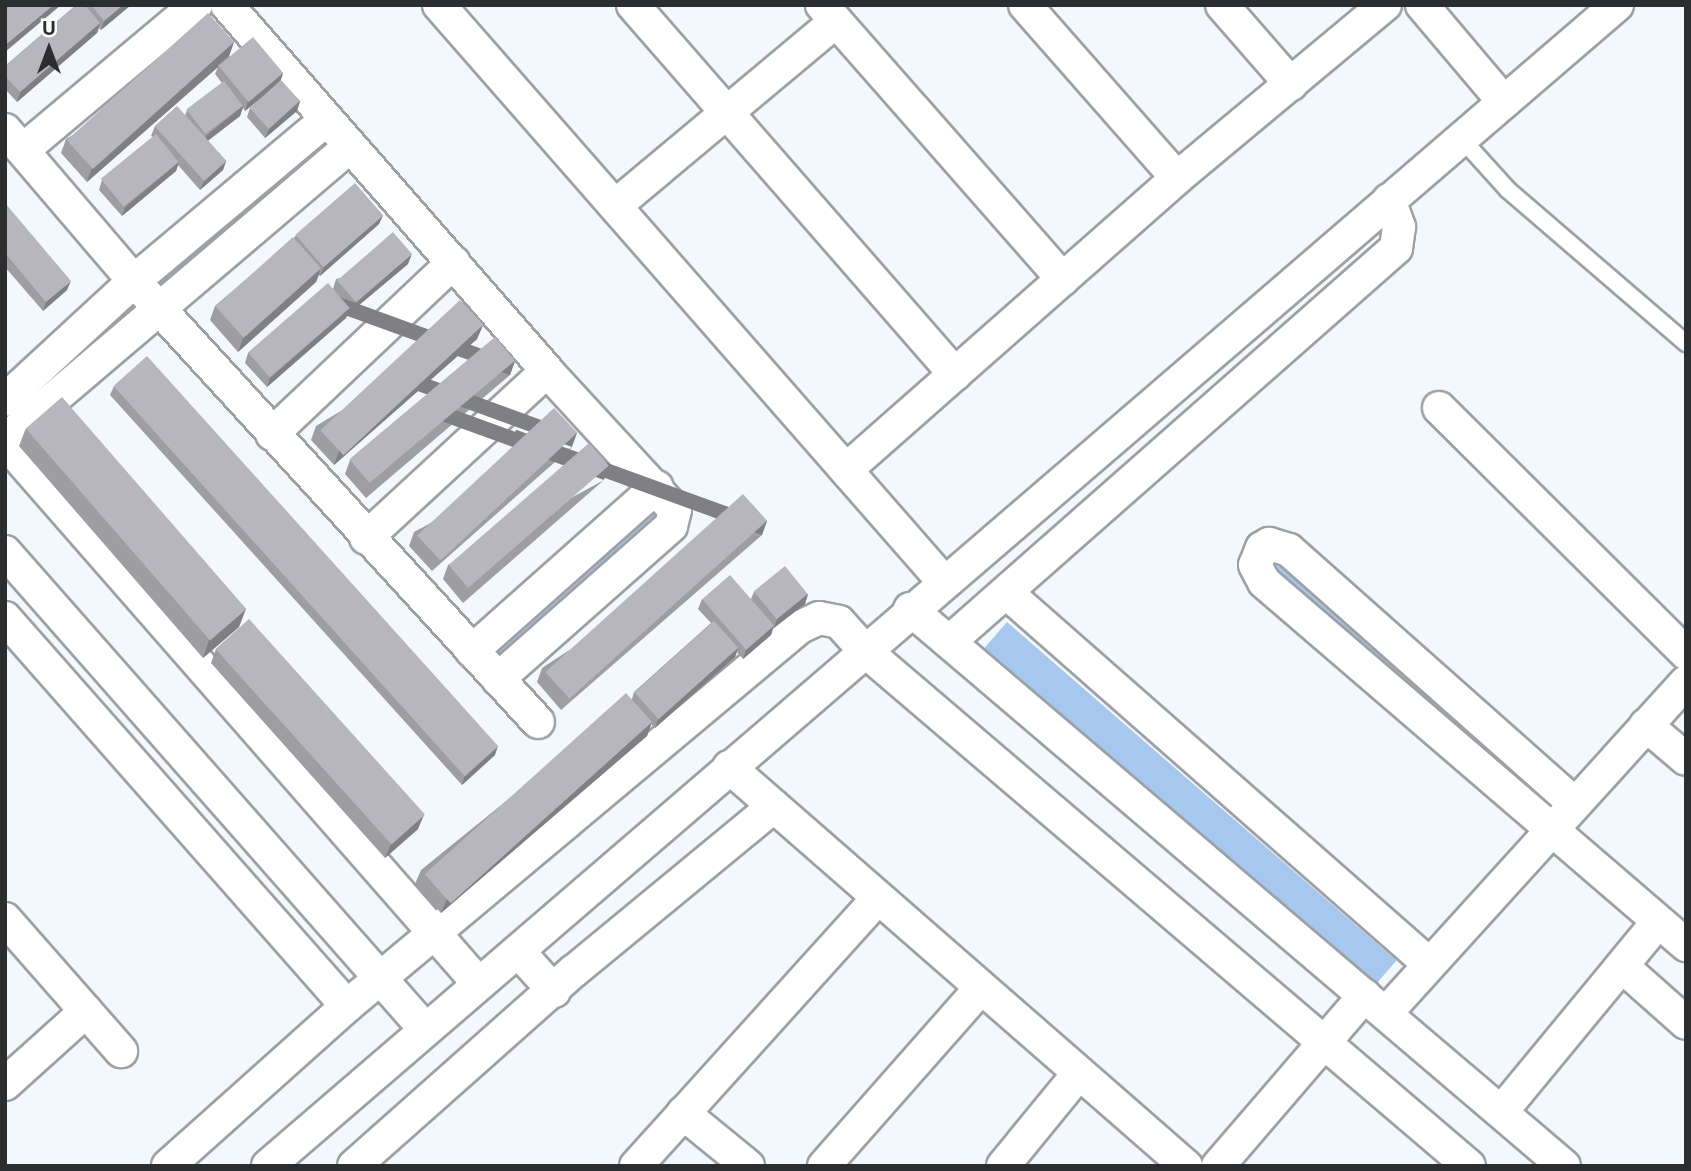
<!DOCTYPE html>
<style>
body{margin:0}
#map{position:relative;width:1691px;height:1171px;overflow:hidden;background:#f3f8fd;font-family:"Open Sans",sans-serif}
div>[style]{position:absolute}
.green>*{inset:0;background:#a7c8ee;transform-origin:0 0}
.roads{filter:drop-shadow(2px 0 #9da1a6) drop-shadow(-2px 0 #9da1a6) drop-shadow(0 2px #9da1a6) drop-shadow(0 -2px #9da1a6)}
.service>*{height:16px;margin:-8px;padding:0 8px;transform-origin:8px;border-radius:8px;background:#fff}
.minor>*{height:32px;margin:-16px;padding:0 16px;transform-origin:16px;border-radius:16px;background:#fff}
.wall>*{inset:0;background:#9d9da2}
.shaded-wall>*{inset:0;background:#7f7f84;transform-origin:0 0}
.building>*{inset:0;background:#b6b6bc;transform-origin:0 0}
span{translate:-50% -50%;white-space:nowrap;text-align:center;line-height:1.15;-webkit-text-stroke:5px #fff;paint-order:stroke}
.frame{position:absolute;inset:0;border:7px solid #2c2d2f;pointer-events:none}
.north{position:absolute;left:14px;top:14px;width:70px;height:70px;-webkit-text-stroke:5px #fff;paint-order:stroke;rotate:0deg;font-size:19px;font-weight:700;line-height:28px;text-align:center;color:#2c2d2f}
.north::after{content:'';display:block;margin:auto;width:24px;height:32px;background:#2c2d2f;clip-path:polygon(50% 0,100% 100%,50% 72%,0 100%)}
</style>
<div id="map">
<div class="green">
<div style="left:324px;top:131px;width:22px;height:230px;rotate:51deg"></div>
<div style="left:654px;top:501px;width:21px;height:217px;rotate:49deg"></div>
<div style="left:1283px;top:561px;width:352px;height:16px;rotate:42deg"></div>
<div style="left:1007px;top:622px;width:516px;height:35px;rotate:41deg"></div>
</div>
<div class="roads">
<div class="service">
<div style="left:1461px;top:138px;width:70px;rotate:47.9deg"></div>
<div style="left:1508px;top:190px;width:235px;rotate:40.7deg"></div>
</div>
<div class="minor">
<div style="left:227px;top:5px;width:486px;rotate:48.8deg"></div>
<div style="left:547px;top:371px;width:189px;rotate:47.4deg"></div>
<div style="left:675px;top:510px;width:16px;rotate:104deg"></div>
<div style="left:671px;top:526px;width:231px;rotate:138.5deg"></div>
<div style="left:439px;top:5px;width:765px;rotate:48.81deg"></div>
<div style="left:633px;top:5px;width:490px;rotate:48.9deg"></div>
<div style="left:822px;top:5px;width:365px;rotate:48.7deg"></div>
<div style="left:1025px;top:5px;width:230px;rotate:48.7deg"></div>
<div style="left:1222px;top:5px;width:105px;rotate:48.9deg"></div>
<div style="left:1422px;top:5px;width:127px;rotate:49.8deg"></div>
<div style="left:5px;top:130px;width:199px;rotate:49.5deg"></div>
<div style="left:134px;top:281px;width:598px;rotate:47.51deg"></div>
<div style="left:23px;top:150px;width:226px;rotate:-40deg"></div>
<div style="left:615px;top:206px;width:288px;rotate:-39.9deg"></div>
<div style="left:5px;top:400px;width:176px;rotate:-42.7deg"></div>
<div style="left:134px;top:281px;width:251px;rotate:-40deg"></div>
<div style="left:1439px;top:408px;width:348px;rotate:44.8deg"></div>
<div style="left:272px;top:434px;width:250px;rotate:-43.4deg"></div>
<div style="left:5px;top:440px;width:452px;rotate:-40.4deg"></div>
<div style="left:5px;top:442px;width:720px;rotate:48.83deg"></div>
<div style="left:846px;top:470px;width:441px;rotate:-41.4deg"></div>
<div style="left:1177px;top:178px;width:271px;rotate:-39.8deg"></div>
<div style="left:366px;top:538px;width:246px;rotate:-42.7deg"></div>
<div style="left:5px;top:552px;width:636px;rotate:48.64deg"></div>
<div style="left:1007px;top:593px;width:562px;rotate:41.32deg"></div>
<div style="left:910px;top:609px;width:859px;rotate:40.42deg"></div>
<div style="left:5px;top:618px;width:517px;rotate:48.61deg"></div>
<div style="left:949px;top:642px;width:596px;rotate:-41.39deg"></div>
<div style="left:1396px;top:248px;width:21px;rotate:-82deg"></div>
<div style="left:1399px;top:227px;width:29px;rotate:-110deg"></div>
<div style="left:472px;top:651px;width:247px;rotate:-41.6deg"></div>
<div style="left:1646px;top:725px;width:52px;rotate:40.4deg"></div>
<div style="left:729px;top:767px;width:607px;rotate:41.12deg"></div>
<div style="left:1575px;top:804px;width:383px;rotate:-138.4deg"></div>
<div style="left:1289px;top:550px;width:21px;rotate:-163deg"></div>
<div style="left:1269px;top:544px;width:8px;rotate:150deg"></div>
<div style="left:1262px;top:548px;width:18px;rotate:112deg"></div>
<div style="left:1255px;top:565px;width:19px;rotate:62deg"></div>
<div style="left:1264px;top:582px;width:557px;rotate:40.7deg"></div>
<div style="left:5px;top:919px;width:176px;rotate:48.7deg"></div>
<div style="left:518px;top:951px;width:54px;rotate:48deg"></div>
<div style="left:1623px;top:967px;width:84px;rotate:41.6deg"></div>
<div style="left:1386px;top:1013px;width:447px;rotate:-47.8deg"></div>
<div style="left:5px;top:1084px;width:109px;rotate:-42deg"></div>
<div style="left:1502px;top:1111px;width:245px;rotate:-50.5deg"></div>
<div style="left:683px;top:1113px;width:84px;rotate:39.2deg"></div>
<div style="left:168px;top:1166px;width:240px;rotate:-41.8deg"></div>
<div style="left:347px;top:1006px;width:591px;rotate:-39.92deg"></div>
<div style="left:800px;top:627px;width:21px;rotate:-25deg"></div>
<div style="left:819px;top:618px;width:20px;rotate:11deg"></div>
<div style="left:839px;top:622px;width:38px;rotate:48deg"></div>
<div style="left:864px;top:650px;width:795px;rotate:40.46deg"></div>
<div style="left:268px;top:1166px;width:1780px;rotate:-40.72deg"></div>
<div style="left:354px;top:1166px;width:294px;rotate:-41.6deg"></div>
<div style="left:574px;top:971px;width:259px;rotate:-39.5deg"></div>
<div style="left:636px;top:1166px;width:361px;rotate:-47.9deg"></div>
<div style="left:824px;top:1166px;width:237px;rotate:-48.6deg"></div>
<div style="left:1003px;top:1166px;width:120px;rotate:-50.7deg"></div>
<div style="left:1218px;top:1166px;width:225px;rotate:-49.3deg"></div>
</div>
</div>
<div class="wall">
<div style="clip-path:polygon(76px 5px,131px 5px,101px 30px,99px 28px,97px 33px,17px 102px,5px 89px,5px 66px)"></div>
<div style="clip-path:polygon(234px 42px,229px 56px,283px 73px,280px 81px,300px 101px,297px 111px,265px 138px,247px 117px,250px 108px,265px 94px,245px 111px,243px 108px,240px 116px,208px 141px,226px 161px,223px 170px,200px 190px,178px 165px,176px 171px,122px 216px,99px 190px,102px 180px,153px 137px,151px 136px,155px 126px,185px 116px,187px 110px,222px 83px,215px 74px,218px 67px,87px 182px,61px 153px,66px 139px)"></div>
<div style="clip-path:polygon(5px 203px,67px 290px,43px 311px,5px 267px)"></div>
<div style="clip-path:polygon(383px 215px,379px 224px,320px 276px,319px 275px,316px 282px,238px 352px,210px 320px,215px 306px,294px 238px,296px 235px)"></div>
<div style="clip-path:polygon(408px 264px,352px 311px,350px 308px,346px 318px,267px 387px,245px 363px,248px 353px,333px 289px,336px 279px)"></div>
<div style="clip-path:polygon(483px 325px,477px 339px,334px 465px,311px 440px,316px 426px)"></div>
<div style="clip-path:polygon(515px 361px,510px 375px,366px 498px,345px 474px,350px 460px)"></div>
<div style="clip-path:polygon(114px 386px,495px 755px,462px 785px,110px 395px)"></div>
<div style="clip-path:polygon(26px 428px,239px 627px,203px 658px,19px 446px)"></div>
<div style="clip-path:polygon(572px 447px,432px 571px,409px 546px,414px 532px)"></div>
<div style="clip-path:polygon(604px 480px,463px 603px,443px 579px,448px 565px)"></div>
<div style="clip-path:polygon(767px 521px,762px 535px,561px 710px,537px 682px,542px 668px)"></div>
<div style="clip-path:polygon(754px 592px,808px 594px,805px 604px,773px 628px,771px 635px,743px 659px,737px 652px,735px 657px,655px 728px,651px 724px,647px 736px,441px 913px,415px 884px,421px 870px,632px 699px,634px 692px,711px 623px,698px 609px,702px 599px,751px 599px)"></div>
<div style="clip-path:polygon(216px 649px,418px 829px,385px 858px,211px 663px)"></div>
</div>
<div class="shaded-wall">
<div style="clip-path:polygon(53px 5px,61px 5px,5px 52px,5px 45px)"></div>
<div style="clip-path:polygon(123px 5px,131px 5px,101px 30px,104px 21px)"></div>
<div style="clip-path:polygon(100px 23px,97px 33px,17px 102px,20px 92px)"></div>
<div style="clip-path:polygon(234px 42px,229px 56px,218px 65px,218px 67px,87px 182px,92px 168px)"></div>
<div style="clip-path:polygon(283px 73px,280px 83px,245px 111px,248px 101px)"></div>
<div style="clip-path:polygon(300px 101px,297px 111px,265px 138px,269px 129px)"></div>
<div style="clip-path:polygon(243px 106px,240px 116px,203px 144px,207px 135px)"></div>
<div style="clip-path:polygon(226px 161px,223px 170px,200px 190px,204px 181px)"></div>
<div style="clip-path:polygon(179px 162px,176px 171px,122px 216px,125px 207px)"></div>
<div style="clip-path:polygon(383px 215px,379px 224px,320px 276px,324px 266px)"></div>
<div style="clip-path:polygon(412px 254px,408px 264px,352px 311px,355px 301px)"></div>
<div style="clip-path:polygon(321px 268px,316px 282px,238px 352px,243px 338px)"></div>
<div style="clip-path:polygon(71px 281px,67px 290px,43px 311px,46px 302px)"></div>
<div style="clip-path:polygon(350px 308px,346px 318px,267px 387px,270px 378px)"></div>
<div style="clip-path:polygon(483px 325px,477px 339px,334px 465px,339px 451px)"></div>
<div style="left:515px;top:361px;width:15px;height:189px;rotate:110deg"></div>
<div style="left:577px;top:433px;width:15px;height:187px;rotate:110deg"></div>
<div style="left:609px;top:466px;width:15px;height:187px;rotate:110deg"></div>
<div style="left:767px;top:521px;width:15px;height:267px;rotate:110deg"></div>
<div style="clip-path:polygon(808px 594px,805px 604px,774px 628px,777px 619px)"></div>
<div style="clip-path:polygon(246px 609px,239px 627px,203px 658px,209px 640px)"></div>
<div style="clip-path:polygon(774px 626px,771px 635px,743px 659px,746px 650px)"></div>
<div style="clip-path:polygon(738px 648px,735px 657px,655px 728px,658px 719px)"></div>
<div style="clip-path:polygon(652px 722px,647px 736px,441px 913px,447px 899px)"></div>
<div style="clip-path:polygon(498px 746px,495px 755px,462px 785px,465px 775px)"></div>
<div style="clip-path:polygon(424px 815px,418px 829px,385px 858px,391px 844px)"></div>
</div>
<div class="building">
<div style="clip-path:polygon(5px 5px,53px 5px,5px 45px)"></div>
<div style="clip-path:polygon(76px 5px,85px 5px,100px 23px,20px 92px,5px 76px,5px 66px)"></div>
<div style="clip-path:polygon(91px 5px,123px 5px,104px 21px)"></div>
<div style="left:208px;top:13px;width:39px;height:190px;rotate:48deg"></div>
<div style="left:253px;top:37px;width:47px;height:45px;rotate:50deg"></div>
<div style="left:281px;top:80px;width:28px;height:42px;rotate:48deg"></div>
<div style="left:224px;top:81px;width:31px;height:47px;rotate:53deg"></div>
<div style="left:177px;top:106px;width:74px;height:30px;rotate:48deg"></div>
<div style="left:156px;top:134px;width:36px;height:71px;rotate:51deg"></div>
<div style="left:355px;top:183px;width:43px;height:79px;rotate:49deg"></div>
<div style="clip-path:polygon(5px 203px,71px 281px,46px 302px,5px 253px)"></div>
<div style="left:393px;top:232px;width:29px;height:74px;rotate:49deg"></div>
<div style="left:293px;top:237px;width:42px;height:104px;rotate:48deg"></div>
<div style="left:328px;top:283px;width:33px;height:106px;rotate:49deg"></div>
<div style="left:460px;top:300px;width:34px;height:191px;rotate:47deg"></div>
<div style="left:495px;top:337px;width:31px;height:190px;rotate:50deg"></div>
<div style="left:147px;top:356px;width:525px;height:45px;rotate:48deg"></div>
<div style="left:62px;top:397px;width:281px;height:48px;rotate:49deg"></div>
<div style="left:554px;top:408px;width:34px;height:187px;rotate:47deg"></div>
<div style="left:589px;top:443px;width:30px;height:186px;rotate:49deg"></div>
<div style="left:743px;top:494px;width:36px;height:266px;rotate:48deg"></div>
<div style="left:785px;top:566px;width:36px;height:40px;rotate:51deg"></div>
<div style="left:730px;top:575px;width:67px;height:37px;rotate:49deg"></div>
<div style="left:249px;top:619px;width:263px;height:45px;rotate:48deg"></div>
<div style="left:714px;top:621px;width:36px;height:107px;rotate:48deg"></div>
<div style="left:626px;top:693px;width:39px;height:271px;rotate:48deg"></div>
</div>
<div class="frame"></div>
<div class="north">U</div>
</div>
